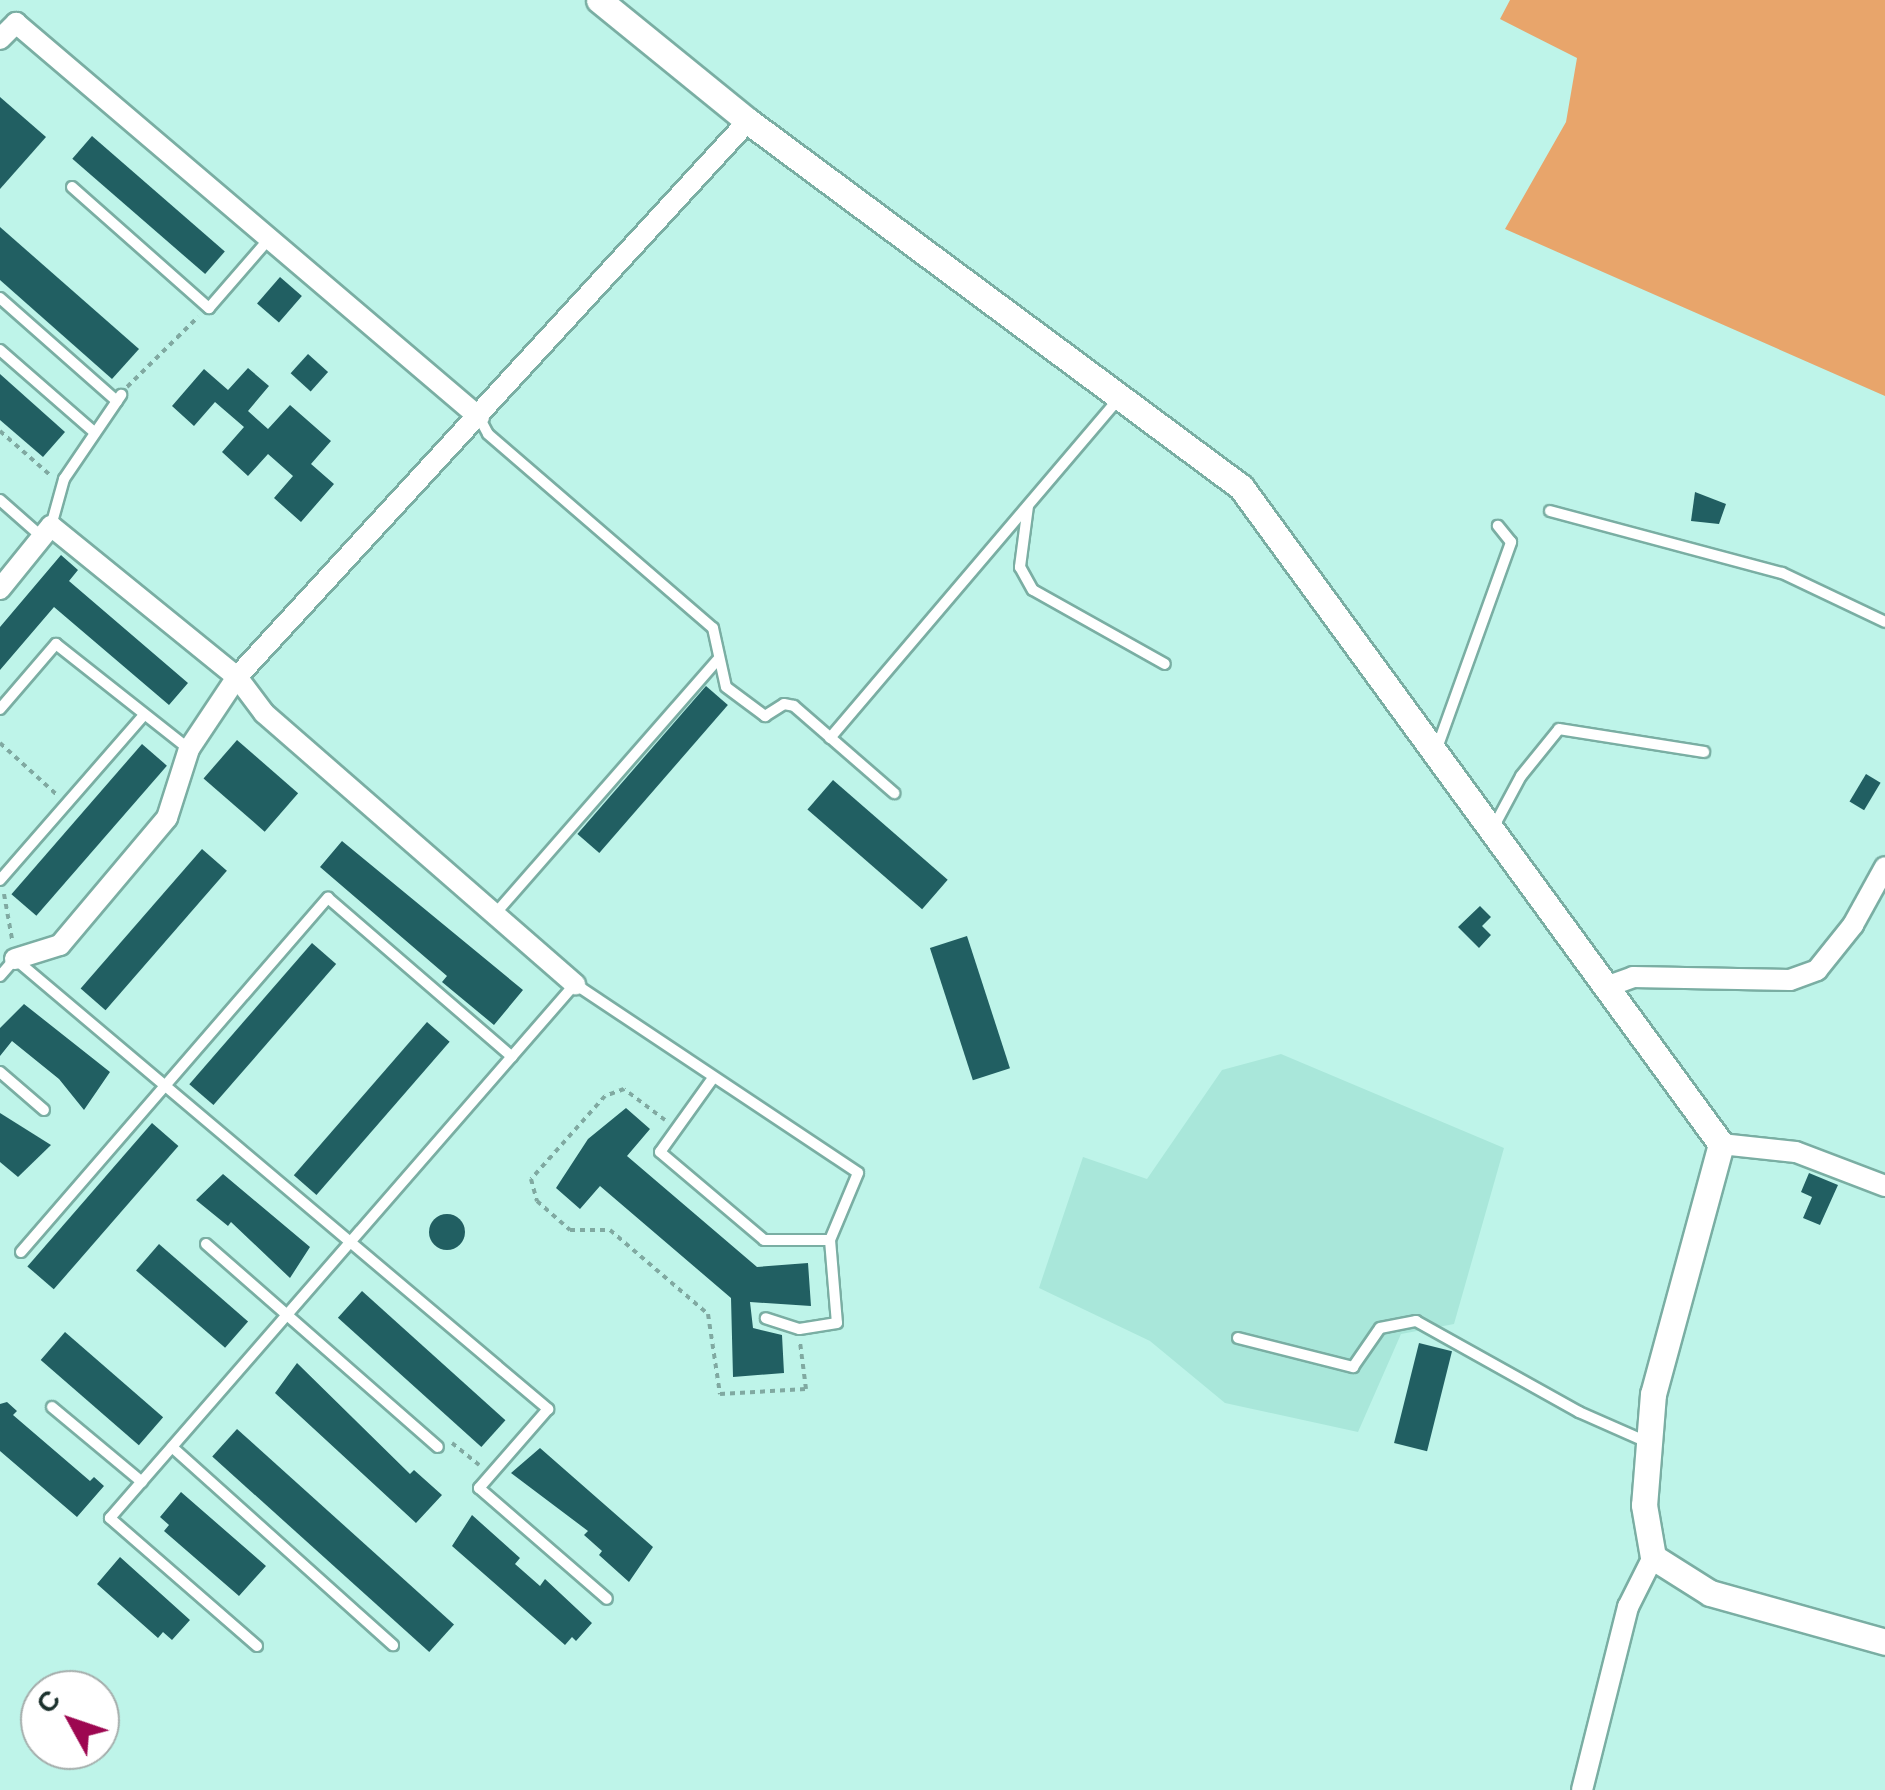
<!DOCTYPE html>
<meta charset="utf-8">
<style>
body{margin:0}
#map{position:relative;width:1885px;height:1790px;overflow:hidden;background:#bef4e9;font-family:"DM Sans",sans-serif}
div>[style]{position:absolute}
.built>*{inset:0;background:#a9e7da}
.green>*{inset:0;background:#e8a56b}
.building>*{inset:0;background:#215f62;transform-origin:0 0}
.round{border-radius:50%}
.path>*{height:4px;margin-top:-2px;transform-origin:0;background:repeating-linear-gradient(90deg,#80a9a1 0 5px,transparent 0 10px)}
.roads{filter:drop-shadow(2px 0 #7aaea3) drop-shadow(-2px 0 #7aaea3) drop-shadow(0 2px #7aaea3) drop-shadow(0 -2px #7aaea3)}
.service>*{height:10px;margin:-5px;padding:0 5px;transform-origin:5px;border-radius:5px;background:#fff}
.minor>*{height:20px;margin:-10px;padding:0 10px;transform-origin:10px;border-radius:10px;background:#fff}
.tertiary>*{height:25px;margin:-12.5px;padding:0 12.5px;transform-origin:12.5px;border-radius:12.5px;background:#fff}
span{translate:-50% -50%;white-space:nowrap;text-align:center;line-height:1.15;-webkit-text-stroke:10px #fff;paint-order:stroke}
.north{position:absolute;left:20px;top:1670px;width:100px;height:100px;box-sizing:border-box;background:#fff;border:2px solid #a4adab;border-radius:50%;rotate:310deg;font-size:28px;font-weight:700;line-height:40px;text-align:center;color:#1c312d}
.north::after{content:'';display:block;margin:auto;width:35px;height:45px;background:#9d0751;clip-path:polygon(50% 0,100% 100%,50% 72%,0 100%)}
</style>
<div id="map">
<div class="built">
<div style="clip-path:polygon(1281px 1054px,1504px 1148px,1454px 1324px,1401px 1334px,1358px 1432px,1225px 1403px,1150px 1341px,1039px 1288px,1083px 1157px,1147px 1179px,1222px 1070px)"></div>
</div>
<div class="green">
<div style="clip-path:polygon(1510px 0,1885px 0,1885px 396px,1505px 229px,1566px 122px,1577px 58px,1500px 19px)"></div>
</div>
<div class="building">
<div style="clip-path:polygon(0 97px,46px 137px,0 189px)"></div>
<div style="left:92px;top:136px;width:176px;height:30px;rotate:41deg"></div>
<div style="clip-path:polygon(0 227px,139px 349px,112px 379px,0 280px)"></div>
<div style="left:280px;top:277px;width:29px;height:35px;rotate:41deg"></div>
<div style="left:308px;top:354px;width:27px;height:26px;rotate:42deg"></div>
<div style="clip-path:polygon(248px 368px,269px 386px,248px 411px,268px 429px,290px 405px,331px 441px,311px 464px,334px 484px,301px 522px,274px 498px,293px 476px,268px 454px,248px 476px,222px 452px,244px 427px,215px 402px,194px 426px,172px 406px,204px 369px,228px 390px)"></div>
<div style="clip-path:polygon(0 374px,65px 432px,43px 457px,0 420px)"></div>
<div style="clip-path:polygon(1695px 492px,1726px 504px,1719px 524px,1691px 521px)"></div>
<div style="clip-path:polygon(61px 555px,78px 570px,69px 581px,188px 683px,169px 705px,54px 607px,0 670px,0 627px)"></div>
<div style="left:706px;top:686px;width:29px;height:196px;rotate:41deg"></div>
<div style="left:237px;top:740px;width:81px;height:51px;rotate:41deg"></div>
<div style="left:142px;top:744px;width:33px;height:199px;rotate:41deg"></div>
<div style="left:1866px;top:774px;width:17px;height:32px;rotate:31deg"></div>
<div style="left:833px;top:780px;width:152px;height:39px;rotate:41deg"></div>
<div style="clip-path:polygon(342px 841px,523px 990px,494px 1025px,442px 982px,447px 976px,320px 867px)"></div>
<div style="left:202px;top:849px;width:33px;height:185px;rotate:41deg"></div>
<div style="clip-path:polygon(1480px 906px,1491px 917px,1482px 926px,1491px 935px,1479px 948px,1458px 927px)"></div>
<div style="left:967px;top:936px;width:139px;height:39px;rotate:72deg"></div>
<div style="left:312px;top:943px;width:32px;height:187px;rotate:41deg"></div>
<div style="clip-path:polygon(24px 1004px,110px 1072px,84px 1110px,59px 1079px,12px 1041px,0 1056px,0 1028px)"></div>
<div style="left:427px;top:1022px;width:30px;height:203px;rotate:41deg"></div>
<div style="clip-path:polygon(626px 1108px,650px 1129px,627px 1156px,757px 1267px,808px 1263px,811px 1306px,750px 1302px,753px 1328px,782px 1335px,784px 1373px,733px 1377px,731px 1298px,600px 1186px,580px 1209px,556px 1188px,588px 1139px)"></div>
<div style="clip-path:polygon(0 1113px,51px 1145px,18px 1177px,0 1162px)"></div>
<div style="left:152px;top:1123px;width:35px;height:190px;rotate:41deg"></div>
<div style="clip-path:polygon(1809px 1173px,1838px 1185px,1820px 1225px,1803px 1218px,1812px 1197px,1801px 1192px)"></div>
<div style="clip-path:polygon(223px 1174px,310px 1247px,290px 1278px,231px 1222px,228px 1226px,196px 1200px)"></div>
<div class="round" style="left:429px;top:1214px;width:36px;height:36px"></div>
<div style="left:159px;top:1244px;width:118px;height:35px;rotate:41deg"></div>
<div style="left:362px;top:1291px;width:193px;height:36px;rotate:42deg"></div>
<div style="left:65px;top:1332px;width:130px;height:37px;rotate:41deg"></div>
<div style="left:1419px;top:1343px;width:34px;height:103px;rotate:14deg"></div>
<div style="clip-path:polygon(297px 1363px,410px 1474px,414px 1470px,442px 1495px,416px 1523px,275px 1393px)"></div>
<div style="clip-path:polygon(7px 1402px,17px 1411px,13px 1415px,90px 1481px,94px 1477px,104px 1486px,77px 1517px,0 1451px,0 1404px)"></div>
<div style="left:237px;top:1429px;width:292px;height:37px;rotate:42deg"></div>
<div style="clip-path:polygon(540px 1448px,653px 1547px,629px 1582px,599px 1555px,602px 1551px,584px 1535px,588px 1531px,511px 1473px)"></div>
<div style="clip-path:polygon(181px 1492px,266px 1566px,239px 1596px,164px 1531px,169px 1525px,160px 1517px)"></div>
<div style="clip-path:polygon(472px 1515px,520px 1558px,515px 1564px,540px 1586px,545px 1579px,592px 1623px,576px 1641px,572px 1637px,565px 1645px,452px 1546px)"></div>
<div style="clip-path:polygon(120px 1557px,190px 1620px,172px 1640px,163px 1632px,158px 1638px,97px 1584px)"></div>
</div>
<div class="path">
<div style="left:127px;top:387px;width:100px;rotate:-44.6deg"></div>
<div style="left:0;top:431px;width:67px;rotate:41.3deg"></div>
<div style="left:0;top:743px;width:76px;rotate:42.3deg"></div>
<div style="left:4px;top:894px;width:46px;rotate:79.9deg"></div>
<div style="left:665px;top:1120px;width:51px;rotate:-142.9deg"></div>
<div style="left:624px;top:1089px;width:20px;rotate:160deg"></div>
<div style="left:605px;top:1096px;width:111px;rotate:131.7deg"></div>
<div style="left:531px;top:1179px;width:23px;rotate:75deg"></div>
<div style="left:537px;top:1201px;width:44px;rotate:41.3deg"></div>
<div style="left:570px;top:1230px;width:40px"></div>
<div style="left:610px;top:1230px;width:129px;rotate:40.6deg"></div>
<div style="left:708px;top:1314px;width:81px;rotate:81.5deg"></div>
<div style="left:720px;top:1394px;width:86px;rotate:-3.3deg"></div>
<div style="left:806px;top:1389px;width:47px;rotate:-97.3deg"></div>
<div style="left:452px;top:1443px;width:35px;rotate:39deg"></div>
</div>
<div class="roads">
<div class="service">
<div style="left:72px;top:187px;width:183px;rotate:41.5deg"></div>
<div style="left:209px;top:308px;width:91px;rotate:-49deg"></div>
<div style="left:0;top:298px;width:156px;rotate:41.4deg"></div>
<div style="left:0;top:350px;width:126px;rotate:41.1deg"></div>
<div style="left:479px;top:417px;width:19px;rotate:62deg"></div>
<div style="left:488px;top:434px;width:297px;rotate:40.8deg"></div>
<div style="left:713px;top:628px;width:60px;rotate:77.6deg"></div>
<div style="left:726px;top:687px;width:49px;rotate:36.6deg"></div>
<div style="left:765px;top:716px;width:22px;rotate:-32deg"></div>
<div style="left:784px;top:704px;width:10px;rotate:11deg"></div>
<div style="left:794px;top:706px;width:133px;rotate:41deg"></div>
<div style="left:0;top:500px;width:56px;rotate:41.4deg"></div>
<div style="left:1028px;top:506px;width:62px;rotate:97.5deg"></div>
<div style="left:1020px;top:567px;width:26px;rotate:61deg"></div>
<div style="left:1033px;top:590px;width:151px;rotate:29.3deg"></div>
<div style="left:1550px;top:511px;width:240px;rotate:15deg"></div>
<div style="left:1782px;top:573px;width:114px;rotate:25.4deg"></div>
<div style="left:51px;top:526px;width:49px;rotate:-74.5deg"></div>
<div style="left:64px;top:479px;width:102px;rotate:-55.8deg"></div>
<div style="left:0;top:709px;width:86px;rotate:-49.3deg"></div>
<div style="left:56px;top:644px;width:169px;rotate:38.3deg"></div>
<div style="left:830px;top:738px;width:446px;rotate:-49.6deg"></div>
<div style="left:1437px;top:748px;width:219px;rotate:-70.2deg"></div>
<div style="left:1511px;top:542px;width:21px;rotate:-129deg"></div>
<div style="left:1492px;top:830px;width:61px;rotate:-61.8deg"></div>
<div style="left:1521px;top:776px;width:60px;rotate:-51deg"></div>
<div style="left:1559px;top:729px;width:147px;rotate:9deg"></div>
<div style="left:0;top:880px;width:216px;rotate:-48.9deg"></div>
<div style="left:495px;top:914px;width:337px;rotate:-48.8deg"></div>
<div style="left:0;top:976px;width:23px;rotate:-49deg"></div>
<div style="left:15px;top:959px;width:698px;rotate:40.17deg"></div>
<div style="left:548px;top:1409px;width:105px;rotate:131.1deg"></div>
<div style="left:479px;top:1488px;width:169px;rotate:40.9deg"></div>
<div style="left:0;top:1072px;width:58px;rotate:40.8deg"></div>
<div style="left:713px;top:1078px;width:91px;rotate:125.6deg"></div>
<div style="left:660px;top:1152px;width:136px;rotate:40.2deg"></div>
<div style="left:764px;top:1240px;width:66px"></div>
<div style="left:206px;top:1244px;width:308px;rotate:41.2deg"></div>
<div style="left:21px;top:1252px;width:469px;rotate:-49.1deg"></div>
<div style="left:328px;top:898px;width:243px;rotate:40.8deg"></div>
<div style="left:1238px;top:1338px;width:119px;rotate:14.2deg"></div>
<div style="left:1353px;top:1367px;width:47px;rotate:-55.3deg"></div>
<div style="left:1380px;top:1328px;width:37px;rotate:-11deg"></div>
<div style="left:1416px;top:1321px;width:187px;rotate:29.2deg"></div>
<div style="left:1579px;top:1412px;width:74px;rotate:23.8deg"></div>
<div style="left:52px;top:1407px;width:117px;rotate:39.8deg"></div>
<div style="left:172px;top:1447px;width:297px;rotate:41.9deg"></div>
<div style="left:257px;top:1646px;width:195px;rotate:-139deg"></div>
<div style="left:110px;top:1518px;width:708px;rotate:-48.95deg"></div>
<div style="left:575px;top:984px;width:340px;rotate:33.7deg"></div>
<div style="left:858px;top:1173px;width:73px;rotate:112.7deg"></div>
<div style="left:830px;top:1240px;width:83px;rotate:85.2deg"></div>
<div style="left:837px;top:1323px;width:38px;rotate:171deg"></div>
<div style="left:799px;top:1329px;width:35px;rotate:-162deg"></div>
</div>
<div class="minor">
<div style="left:0;top:39px;width:23px;rotate:-45deg"></div>
<div style="left:16px;top:23px;width:608px;rotate:40.4deg"></div>
<div style="left:0;top:589px;width:81px;rotate:-51deg"></div>
<div style="left:51px;top:526px;width:240px;rotate:39.1deg"></div>
<div style="left:237px;top:677px;width:45px;rotate:53.1deg"></div>
<div style="left:264px;top:713px;width:413px;rotate:41.1deg"></div>
<div style="left:15px;top:959px;width:47px;rotate:-17.3deg"></div>
<div style="left:60px;top:945px;width:166px;rotate:-49.9deg"></div>
<div style="left:167px;top:818px;width:72px;rotate:-72.3deg"></div>
<div style="left:189px;top:749px;width:87px;rotate:-56.3deg"></div>
<div style="left:237px;top:677px;width:755px;rotate:-47.41deg"></div>
<div style="left:1606px;top:987px;width:29px;rotate:-20deg"></div>
<div style="left:1633px;top:977px;width:157px;rotate:1.1deg"></div>
<div style="left:1790px;top:980px;width:29px;rotate:-20deg"></div>
<div style="left:1817px;top:970px;width:58px;rotate:-51.3deg"></div>
<div style="left:1853px;top:925px;width:66px;rotate:-61.1deg"></div>
<div style="left:1721px;top:1144px;width:75px;rotate:6.1deg"></div>
<div style="left:1796px;top:1152px;width:95px;rotate:20.9deg"></div>
<div style="left:1582px;top:1790px;width:189px;rotate:-75.9deg"></div>
<div style="left:1628px;top:1607px;width:56px;rotate:-63.4deg"></div>
</div>
<div class="tertiary">
<div style="left:599px;top:0;width:192px;rotate:39.1deg"></div>
<div style="left:748px;top:121px;width:614px;rotate:36.59deg"></div>
<div style="left:1241px;top:487px;width:814px;rotate:53.85deg"></div>
<div style="left:1721px;top:1144px;width:259px;rotate:105.2deg"></div>
<div style="left:1653px;top:1394px;width:111px;rotate:94.6deg"></div>
<div style="left:1644px;top:1505px;width:53px;rotate:80.2deg"></div>
<div style="left:1653px;top:1557px;width:67px;rotate:32.3deg"></div>
<div style="left:1710px;top:1593px;width:182px;rotate:15.6deg"></div>
</div>
</div>
<div class="north">С</div>
</div>
